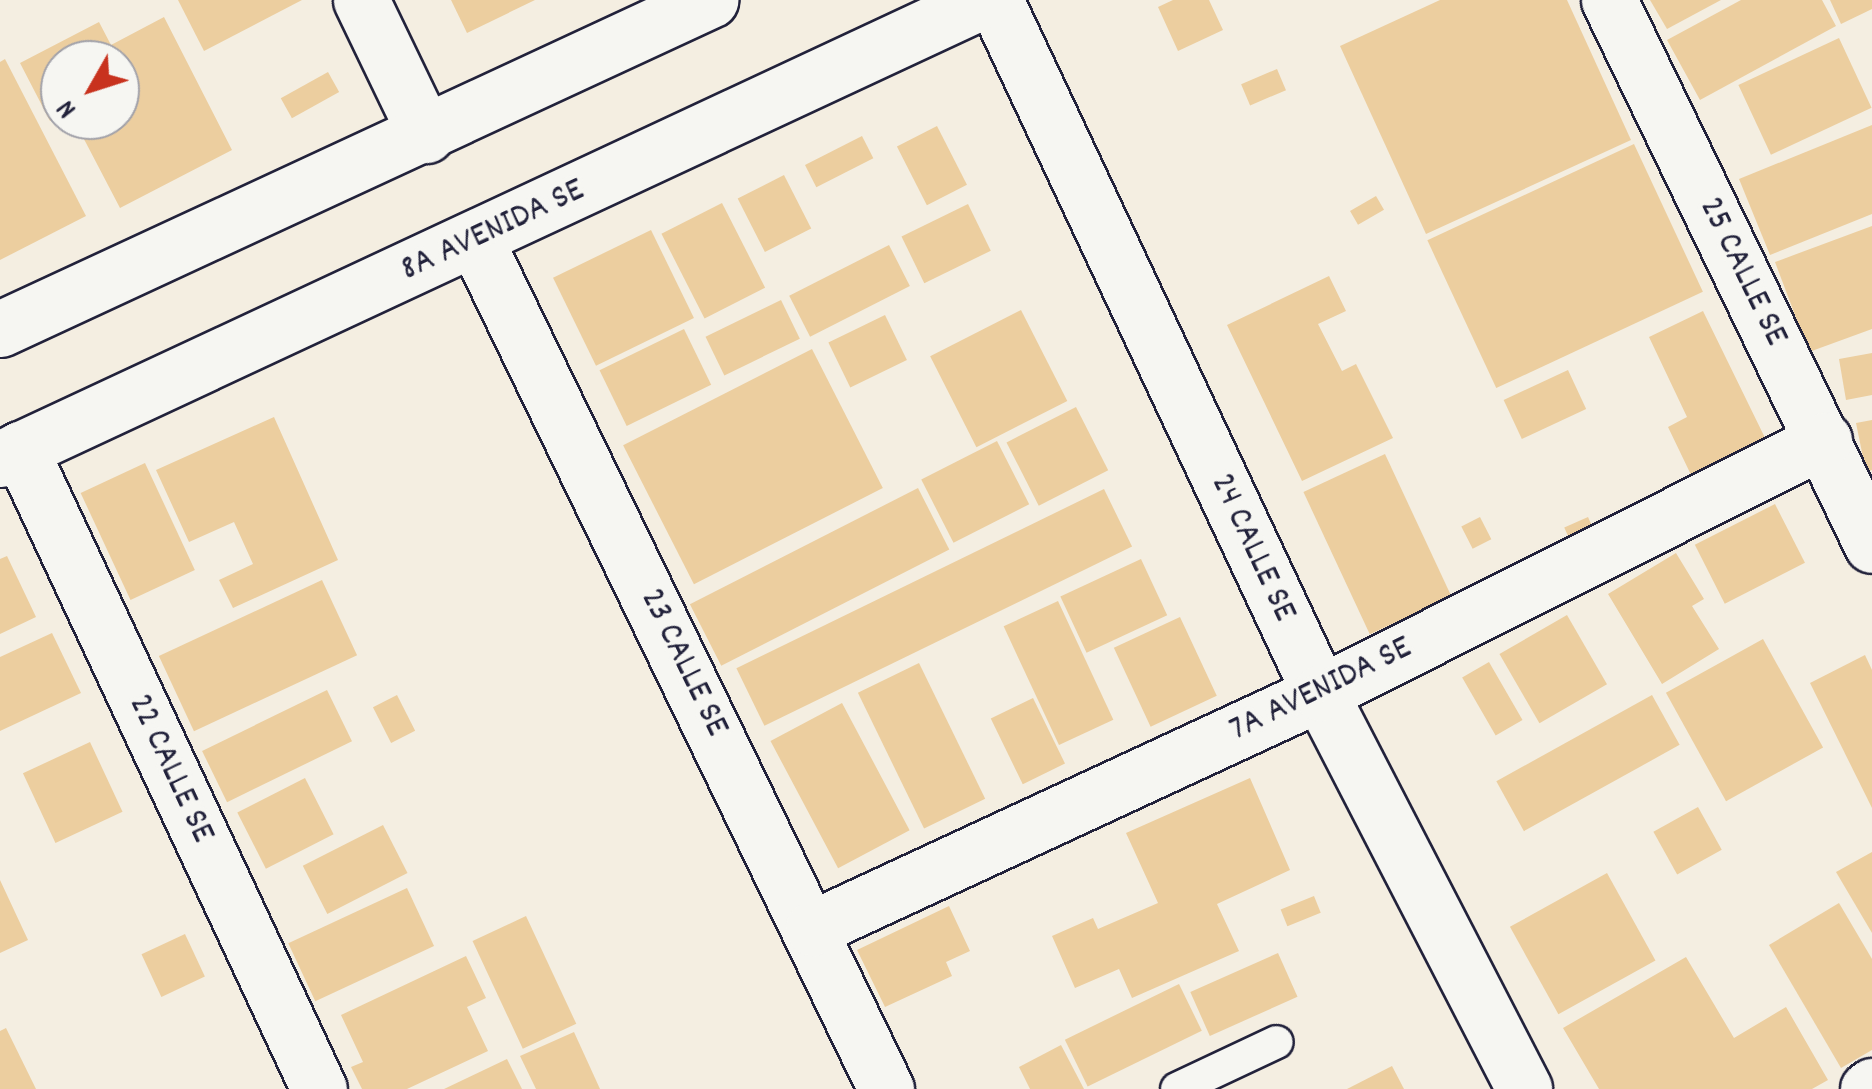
<!DOCTYPE html>
<style>
body{margin:0}
#map{position:relative;width:1872px;height:1089px;overflow:hidden;background:#f4eee1;font-family:Dekko,sans-serif}
div>[style]{position:absolute}
.building>*{inset:0;background:#ecce9f;transform-origin:0 0}
.roads{filter:drop-shadow(2px 0 #22223b) drop-shadow(-2px 0 #22223b) drop-shadow(0 2px #22223b) drop-shadow(0 -2px #22223b)}
.service>*{height:32px;margin:-16px;padding:0 16px;transform-origin:16px;border-radius:16px;background:#f6f6f2}
.minor>*{height:55px;margin:-27.5px;padding:0 27.5px;transform-origin:27.5px;border-radius:27.5px;background:#f6f6f2}
.tertiary>*{height:55px;margin:-27.5px;padding:0 27.5px;transform-origin:27.5px;border-radius:27.5px;background:#f6f6f2}
span{translate:-50% -50%;white-space:nowrap;text-align:center;line-height:1.15;-webkit-text-stroke:9px #f6f6f2;paint-order:stroke}
.street-label{font-size:35px;color:#22223b}
.north{position:absolute;left:40px;top:40px;width:100px;height:100px;box-sizing:border-box;background:#f6f6f2;border:2px solid #a1a1a9;border-radius:50%;rotate:231deg;font-size:28px;font-weight:700;line-height:40px;text-align:center;color:#22223b}
.north::after{content:'';display:block;margin:auto;width:35px;height:45px;background:#c8321e;clip-path:polygon(50% 0,100% 100%,50% 72%,0 100%)}
</style>
<div id="map">
<div class="building">
<div style="clip-path:polygon(178px 0,302px 0,204px 51px)"></div>
<div style="clip-path:polygon(451px 0,535px 0,467px 33px)"></div>
<div style="clip-path:polygon(1173px 0,1209px 0,1223px 30px,1178px 51px,1158px 7px)"></div>
<div style="clip-path:polygon(1440px 0,1567px 0,1631px 140px,1426px 234px,1340px 46px)"></div>
<div style="clip-path:polygon(1650px 0,1721px 0,1667px 29px)"></div>
<div style="clip-path:polygon(1741px 0,1822px 0,1836px 26px,1700px 100px,1667px 40px)"></div>
<div style="clip-path:polygon(1830px 0,1872px 0,1872px 9px,1841px 24px)"></div>
<div style="clip-path:polygon(164px 17px,232px 150px,120px 208px,74px 120px,120px 120px,120px 60px,60px 60px,60px 115px,50px 121px,20px 63px,99px 22px,111px 45px)"></div>
<div style="left:1839px;top:38px;width:77px;height:111px;rotate:65deg"></div>
<div style="clip-path:polygon(5px 59px,86px 216px,0 260px,0 62px)"></div>
<div style="left:1277px;top:69px;width:23px;height:39px;rotate:67deg"></div>
<div style="left:328px;top:72px;width:23px;height:54px;rotate:61deg"></div>
<div style="clip-path:polygon(1872px 125px,1872px 214px,1770px 255px,1739px 179px)"></div>
<div style="left:937px;top:126px;width:66px;height:45px;rotate:63deg"></div>
<div style="left:862px;top:136px;width:25px;height:64px;rotate:63deg"></div>
<div style="left:1634px;top:144px;width:163px;height:228px;rotate:65deg"></div>
<div style="left:784px;top:175px;width:60px;height:52px;rotate:63deg"></div>
<div style="left:1376px;top:196px;width:16px;height:30px;rotate:60deg"></div>
<div style="left:722px;top:203px;width:95px;height:68px;rotate:63deg"></div>
<div style="left:968px;top:204px;width:52px;height:74px;rotate:64deg"></div>
<div style="clip-path:polygon(1872px 226px,1872px 329px,1809px 352px,1775px 262px)"></div>
<div style="left:651px;top:230px;width:98px;height:109px;rotate:64deg"></div>
<div style="left:889px;top:245px;width:46px;height:112px;rotate:63deg"></div>
<div style="clip-path:polygon(1329px 276px,1346px 311px,1318px 324px,1342px 371px,1356px 364px,1393px 438px,1302px 481px,1227px 325px)"></div>
<div style="left:781px;top:300px;width:43px;height:84px;rotate:64deg"></div>
<div style="left:1021px;top:310px;width:102px;height:102px;rotate:63deg"></div>
<div style="clip-path:polygon(1703px 311px,1768px 444px,1693px 479px,1668px 427px,1687px 417px,1649px 337px)"></div>
<div style="left:885px;top:315px;width:50px;height:63px;rotate:64deg"></div>
<div style="left:684px;top:329px;width:62px;height:94px;rotate:64deg"></div>
<div style="left:812px;top:349px;width:156px;height:212px;rotate:63deg"></div>
<div style="clip-path:polygon(1872px 353px,1872px 395px,1846px 400px,1839px 359px)"></div>
<div style="left:1568px;top:370px;width:43px;height:71px;rotate:65deg"></div>
<div style="left:1076px;top:407px;width:71px;height:78px;rotate:63deg"></div>
<div style="clip-path:polygon(274px 417px,338px 560px,233px 608px,219px 580px,253px 564px,234px 522px,189px 542px,156px 470px)"></div>
<div style="clip-path:polygon(1872px 420px,1872px 470px,1866px 472px,1856px 423px)"></div>
<div style="left:997px;top:441px;width:71px;height:85px;rotate:63deg"></div>
<div style="left:1385px;top:454px;width:157px;height:90px;rotate:65deg"></div>
<div style="left:145px;top:463px;width:118px;height:71px;rotate:65deg"></div>
<div style="left:918px;top:488px;width:69px;height:256px;rotate:63deg"></div>
<div style="left:1104px;top:489px;width:64px;height:409px;rotate:64deg"></div>
<div style="left:1775px;top:504px;width:66px;height:90px;rotate:63deg"></div>
<div style="left:1480px;top:517px;width:25px;height:21px;rotate:63deg"></div>
<div style="left:1588px;top:517px;width:20px;height:26px;rotate:66deg"></div>
<div style="clip-path:polygon(1676px 553px,1704px 599px,1692px 606px,1719px 649px,1662px 684px,1608px 594px)"></div>
<div style="clip-path:polygon(7px 556px,36px 617px,0 634px,0 559px)"></div>
<div style="left:1141px;top:559px;width:62px;height:89px;rotate:65deg"></div>
<div style="left:322px;top:580px;width:83px;height:180px;rotate:65deg"></div>
<div style="left:1058px;top:601px;width:131px;height:60px;rotate:65deg"></div>
<div style="left:1567px;top:615px;width:80px;height:78px;rotate:60deg"></div>
<div style="left:1180px;top:617px;width:87px;height:73px;rotate:65deg"></div>
<div style="clip-path:polygon(52px 633px,81px 693px,0 731px,0 657px)"></div>
<div style="left:1763px;top:639px;width:124px;height:111px;rotate:61deg"></div>
<div style="clip-path:polygon(1865px 655px,1872px 670px,1872px 808px,1810px 683px)"></div>
<div style="left:1489px;top:662px;width:67px;height:31px;rotate:60deg"></div>
<div style="left:919px;top:663px;width:151px;height:68px;rotate:64deg"></div>
<div style="left:327px;top:690px;width:57px;height:139px;rotate:64deg"></div>
<div style="left:397px;top:695px;width:40px;height:27px;rotate:63deg"></div>
<div style="left:1652px;top:695px;width:57px;height:178px;rotate:61deg"></div>
<div style="left:1033px;top:698px;width:73px;height:47px;rotate:64deg"></div>
<div style="left:842px;top:703px;width:144px;height:81px;rotate:62deg"></div>
<div style="left:90px;top:742px;width:77px;height:74px;rotate:65deg"></div>
<div style="left:305px;top:778px;width:63px;height:76px;rotate:63deg"></div>
<div style="clip-path:polygon(1250px 778px,1290px 870px,1217px 904px,1239px 951px,1132px 998px,1119px 969px,1075px 988px,1052px 936px,1093px 918px,1098px 929px,1158px 903px,1126px 833px)"></div>
<div style="left:1698px;top:807px;width:49px;height:51px;rotate:61deg"></div>
<div style="left:383px;top:825px;width:54px;height:90px;rotate:63deg"></div>
<div style="clip-path:polygon(1872px 852px,1872px 933px,1836px 872px)"></div>
<div style="left:1607px;top:873px;width:100px;height:111px;rotate:61deg"></div>
<div style="clip-path:polygon(0 880px,28px 940px,0 953px)"></div>
<div style="left:407px;top:888px;width:64px;height:131px;rotate:65deg"></div>
<div style="left:1314px;top:896px;width:18px;height:36px;rotate:68deg"></div>
<div style="clip-path:polygon(1839px 903px,1872px 959px,1872px 1050px,1841px 1068px,1769px 945px)"></div>
<div style="clip-path:polygon(949px 906px,970px 951px,946px 962px,952px 976px,885px 1007px,857px 950px)"></div>
<div style="left:526px;top:916px;width:119px;height:59px;rotate:65deg"></div>
<div style="left:185px;top:934px;width:47px;height:48px;rotate:65deg"></div>
<div style="left:1278px;top:953px;width:48px;height:96px;rotate:66deg"></div>
<div style="clip-path:polygon(466px 956px,486px 998px,467px 1007px,488px 1051px,407px 1089px,362px 1089px,351px 1067px,363px 1062px,341px 1015px)"></div>
<div style="clip-path:polygon(1686px 957px,1734px 1038px,1786px 1007px,1828px 1080px,1812px 1089px,1599px 1089px,1563px 1028px)"></div>
<div style="left:1179px;top:984px;width:52px;height:127px;rotate:64deg"></div>
<div style="clip-path:polygon(6px 1028px,36px 1089px,0 1089px,0 1031px)"></div>
<div style="clip-path:polygon(574px 1032px,600px 1089px,536px 1089px,520px 1056px)"></div>
<div style="clip-path:polygon(1061px 1045px,1084px 1089px,1030px 1089px,1019px 1067px)"></div>
<div style="clip-path:polygon(507px 1059px,522px 1089px,444px 1089px)"></div>
<div style="clip-path:polygon(1392px 1066px,1404px 1089px,1347px 1089px)"></div>
</div>
<div class="roads">
<div class="service">
<div style="left:1177px;top:1089px;width:110px;rotate:-25.2deg"></div>
</div>
<div class="minor">
<div style="left:361px;top:0;width:150px;rotate:64.3deg"></div>
<div style="left:995px;top:0;width:765px;rotate:64.87deg"></div>
<div style="left:1320px;top:693px;width:445px;rotate:62.7deg"></div>
<div style="left:1609px;top:0;width:605px;rotate:64.24deg"></div>
<div style="left:475px;top:239px;width:944px;rotate:64.19deg"></div>
<div style="left:20px;top:449px;width:706px;rotate:64.96deg"></div>
<div style="left:813px;top:928px;width:559px;rotate:-24.87deg"></div>
<div style="left:1320px;top:693px;width:564px;rotate:-26.66deg"></div>
<div style="left:1868px;top:1089px;width:5px;rotate:-37deg"></div>
</div>
<div class="tertiary">
<div style="left:0;top:329px;width:783px;rotate:-24.86deg"></div>
<div style="left:0;top:459px;width:1086px;rotate:-25.01deg"></div>
</div>
</div>
<div class="street-label">
<span style="left:493px;top:231px;rotate:-25deg">8A AVENIDA SE</span>
<span style="left:1742px;top:272px;rotate:64deg">25 CALLE SE</span>
<span style="left:1252px;top:548px;rotate:65deg">24 CALLE SE</span>
<span style="left:683px;top:663px;rotate:64deg">23 CALLE SE</span>
<span style="left:1321px;top:690px;rotate:-26deg">7A AVENIDA SE</span>
<span style="left:170px;top:769px;rotate:65deg">22 CALLE SE</span>
</div>
<div class="north">N</div>
</div>
